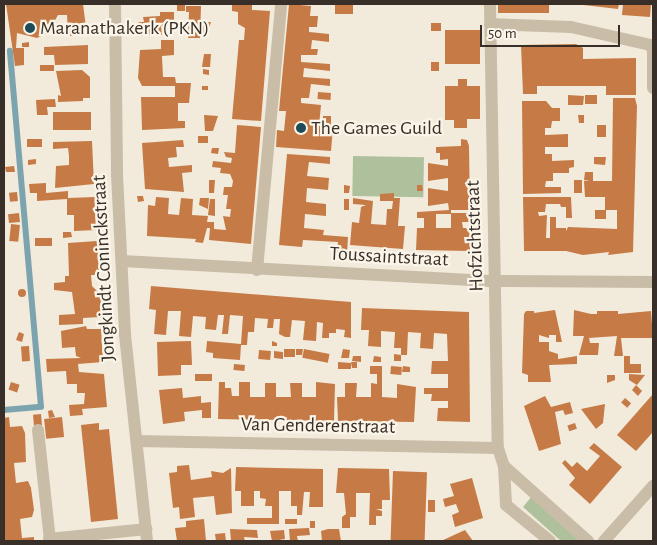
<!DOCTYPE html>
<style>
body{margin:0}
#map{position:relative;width:657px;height:545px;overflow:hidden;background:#f2ebdc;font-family:"Alegreya Sans",sans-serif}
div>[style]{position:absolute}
.green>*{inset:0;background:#aec19c;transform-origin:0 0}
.stream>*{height:5.5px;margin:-2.75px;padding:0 2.75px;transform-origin:2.75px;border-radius:2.75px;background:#7ba4af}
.building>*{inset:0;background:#c67a46;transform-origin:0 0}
.round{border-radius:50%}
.street>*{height:12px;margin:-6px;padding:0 6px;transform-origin:6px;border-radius:6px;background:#cabda8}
.dots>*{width:14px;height:14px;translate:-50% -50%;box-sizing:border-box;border:2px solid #faf5e8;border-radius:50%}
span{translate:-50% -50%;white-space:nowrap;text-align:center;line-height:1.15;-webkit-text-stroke:4.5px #faf5e8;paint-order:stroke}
.poi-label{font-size:20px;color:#372f28}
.left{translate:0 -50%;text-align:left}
.street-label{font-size:20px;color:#372f28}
.frame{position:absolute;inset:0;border:5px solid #372f28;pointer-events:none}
.scale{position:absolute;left:480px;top:25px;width:140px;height:22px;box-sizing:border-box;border:2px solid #372f28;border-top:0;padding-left:6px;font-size:15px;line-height:18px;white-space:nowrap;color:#372f28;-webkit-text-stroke:4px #faf5e8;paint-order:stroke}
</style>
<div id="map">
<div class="green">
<div style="left:353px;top:156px;width:71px;height:40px;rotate:1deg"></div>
<div style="clip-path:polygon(532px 496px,580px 538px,577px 541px,561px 541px,523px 507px)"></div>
</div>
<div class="stream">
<div style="left:4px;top:410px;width:37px;rotate:-5deg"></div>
<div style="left:41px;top:407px;width:357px;rotate:-95deg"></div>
</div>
<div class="building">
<div style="clip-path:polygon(6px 4px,83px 4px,87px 35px,68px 36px,67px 15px,58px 15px,48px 33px,37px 38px,17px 33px,16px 48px,24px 48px,24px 65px,15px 66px)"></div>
<div style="left:177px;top:4px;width:8px;height:7px"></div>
<div style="clip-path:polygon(232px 4px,252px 4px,252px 10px,270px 11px,261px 121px,232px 119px,239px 40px,244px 40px,245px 28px,238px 24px,238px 12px,232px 11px)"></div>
<div style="clip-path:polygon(289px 4px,311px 6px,310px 16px,318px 16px,317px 27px,309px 27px,309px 32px,329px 34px,329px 42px,312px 40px,311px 49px,318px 49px,317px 55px,301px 55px,301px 62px,330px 64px,330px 71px,304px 68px,303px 77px,330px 79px,330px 86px,311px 84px,309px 98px,301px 98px,301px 103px,321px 105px,319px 126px,333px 127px,331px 151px,276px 147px,277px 130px,284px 131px,286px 111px,279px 111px)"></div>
<div style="left:335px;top:4px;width:18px;height:10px"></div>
<div style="left:498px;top:4px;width:51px;height:9px"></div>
<div style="clip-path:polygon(575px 4px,619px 4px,618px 9px)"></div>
<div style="clip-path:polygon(623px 4px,651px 4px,650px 17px,622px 15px)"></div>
<div style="clip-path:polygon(186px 6px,201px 6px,200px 38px,188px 38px,189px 12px,186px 12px)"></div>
<div style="clip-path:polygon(160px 12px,174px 12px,174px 26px,161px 26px,162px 35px,138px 36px,138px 22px,144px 22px,143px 17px,160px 16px)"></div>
<div style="clip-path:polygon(202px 22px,211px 22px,206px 37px,201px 36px)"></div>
<div style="left:431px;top:23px;width:10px;height:8px"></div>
<div style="left:445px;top:30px;width:35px;height:34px"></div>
<div style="clip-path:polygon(161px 40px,174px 40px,174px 55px,162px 56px,163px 77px,175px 77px,176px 83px,191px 83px,189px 103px,178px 103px,178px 121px,185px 121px,185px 128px,142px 130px,141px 97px,175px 97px,175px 86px,142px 86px,138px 78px,140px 50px,161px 49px)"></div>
<div style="clip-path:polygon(29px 42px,29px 47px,22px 47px,22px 43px)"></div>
<div style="clip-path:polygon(576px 44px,583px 48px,583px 59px,636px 58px,636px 95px,606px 95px,606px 86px,537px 86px,537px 94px,523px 94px,521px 45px)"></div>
<div style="clip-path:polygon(88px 45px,88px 64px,55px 65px,54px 55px,44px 55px,44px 47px)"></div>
<div style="clip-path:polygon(204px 54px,211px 54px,210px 67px,202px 67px)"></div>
<div style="left:431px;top:62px;width:8px;height:9px"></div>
<div style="left:40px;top:65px;width:14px;height:6px"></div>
<div style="clip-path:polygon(203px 69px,209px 70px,209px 75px,203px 74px)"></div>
<div style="clip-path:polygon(82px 70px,90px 77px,90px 98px,83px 98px,83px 101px,58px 102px,58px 95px,61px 96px,56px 71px)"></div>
<div style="clip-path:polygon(458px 79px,467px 79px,467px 86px,480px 86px,480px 119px,467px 119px,467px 128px,454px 128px,454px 120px,445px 120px,445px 86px,458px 86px)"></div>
<div style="left:202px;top:86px;width:6px;height:4px"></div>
<div style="left:318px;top:92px;width:13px;height:7px;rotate:4deg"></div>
<div style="clip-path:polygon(568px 95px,584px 96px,583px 105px,568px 105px)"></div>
<div style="left:585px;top:95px;width:12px;height:9px"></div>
<div style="clip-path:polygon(613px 98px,635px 98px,637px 106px,633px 252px,608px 255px,609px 252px,583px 255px,566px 251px,524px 251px,523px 197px,571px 197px,572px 218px,566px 218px,566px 207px,561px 207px,560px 204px,546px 204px,545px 212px,538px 212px,539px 216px,547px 215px,546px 238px,550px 238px,550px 217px,556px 217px,556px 228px,566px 228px,566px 231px,568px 227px,617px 229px,617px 210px,606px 210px,606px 219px,595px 219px,595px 210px,605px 210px,605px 197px,585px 197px,584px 181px,590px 180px,584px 180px,585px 172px,593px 172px,593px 181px,612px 181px)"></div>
<div style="clip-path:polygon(55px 99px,56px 107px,47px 107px,48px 115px,37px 115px,36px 100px)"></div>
<div style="clip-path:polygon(522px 101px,546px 101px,552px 108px,560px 108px,560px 121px,552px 121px,551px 128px,545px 128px,545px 135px,568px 134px,568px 147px,545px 147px,545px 154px,552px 154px,552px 161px,574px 160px,574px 167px,569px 168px,569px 173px,553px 173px,553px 181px,546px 181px,545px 187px,561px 187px,561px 193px,523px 194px)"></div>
<div style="left:91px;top:112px;width:18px;height:38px;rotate:90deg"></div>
<div style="clip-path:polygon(204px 115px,218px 116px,213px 131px,205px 131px)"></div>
<div style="clip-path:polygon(578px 115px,584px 115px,584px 123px,579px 123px)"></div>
<div style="left:323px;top:116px;width:8px;height:9px"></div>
<div style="clip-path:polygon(237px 125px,261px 127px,251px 244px,209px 240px,210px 228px,207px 228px,203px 243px,195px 242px,196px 239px,147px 236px,148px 205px,155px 206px,156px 197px,169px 198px,168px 214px,179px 215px,181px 198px,193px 199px,192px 215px,208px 216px,207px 222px,214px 222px,214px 229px,226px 230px,223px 216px,230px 217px,231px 209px,226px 209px,228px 195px,223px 195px,224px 187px,232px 187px,233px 181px,230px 174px,220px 173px,221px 168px,212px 167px,213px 161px,231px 163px,232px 158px,226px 157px,224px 152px,235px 153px)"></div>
<div style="left:606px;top:125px;width:12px;height:9px;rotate:90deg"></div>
<div style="left:198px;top:136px;width:10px;height:7px"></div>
<div style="left:27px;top:139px;width:15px;height:8px"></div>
<div style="clip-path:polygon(evenodd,461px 139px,467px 140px,469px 146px,470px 210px,451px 210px,451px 213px,470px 213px,470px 222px,462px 222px,463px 228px,470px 228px,470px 251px,416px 250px,417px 228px,424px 228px,424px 218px,417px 218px,417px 212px,449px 210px,448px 203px,428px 206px,428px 188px,448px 191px,448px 178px,428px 181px,428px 163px,448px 166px,448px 159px,440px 160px,440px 153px,436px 153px,436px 147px,461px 146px,461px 139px,436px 214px,451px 214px,451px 228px,436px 228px,436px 214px)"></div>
<div style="clip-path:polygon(183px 140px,184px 147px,176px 147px,177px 157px,168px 158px,169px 167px,192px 165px,192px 172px,182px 173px,184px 192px,145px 189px,142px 143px)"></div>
<div style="clip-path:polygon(92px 141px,94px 184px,55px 188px,56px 166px,69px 165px,69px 156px,68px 148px,53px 149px,53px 142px)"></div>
<div style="clip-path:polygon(212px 148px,219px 148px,218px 154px,211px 153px)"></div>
<div style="clip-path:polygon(287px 154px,330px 157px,330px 164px,309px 162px,307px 176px,329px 178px,328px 190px,307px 188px,306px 202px,326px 204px,326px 216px,305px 214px,304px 228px,324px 230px,323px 235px,348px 237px,347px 253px,337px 252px,338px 242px,303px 240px,302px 247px,279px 245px)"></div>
<div style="clip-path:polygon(594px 157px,606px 157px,605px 165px,594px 164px)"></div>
<div style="clip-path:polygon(36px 159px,36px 164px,28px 165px,28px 160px)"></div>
<div style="clip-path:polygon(14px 166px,15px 172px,6px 172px,5px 167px)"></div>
<div style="clip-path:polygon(209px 180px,215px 180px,214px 193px,209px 193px)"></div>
<div style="left:582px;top:180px;width:13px;height:8px;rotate:90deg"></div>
<div style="clip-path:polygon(46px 183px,46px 193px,68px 191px,68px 198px,95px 197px,96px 230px,74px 231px,74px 215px,67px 215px,67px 199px,37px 201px,37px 193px,30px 193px,29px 184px)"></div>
<div style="clip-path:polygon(344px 185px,350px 186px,349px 193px,344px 193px)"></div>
<div style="clip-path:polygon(417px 185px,422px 185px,423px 191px,417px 191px)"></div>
<div style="left:17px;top:192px;width:9px;height:8px;rotate:84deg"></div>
<div style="clip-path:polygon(394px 193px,394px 198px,400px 198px,398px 226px,405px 226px,403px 249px,350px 245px,352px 222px,359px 223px,361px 207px,366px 205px,353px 204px,353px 198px,373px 201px,371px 224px,386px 225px,387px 209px,392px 209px,393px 201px,380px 201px,380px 194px)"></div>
<div style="clip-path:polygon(137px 196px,143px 196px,144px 201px,138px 202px)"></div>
<div style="clip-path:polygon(200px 198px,209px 198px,208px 209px,199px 205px)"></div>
<div style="clip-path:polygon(210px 199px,215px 199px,215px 216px,208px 215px)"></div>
<div style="left:344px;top:199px;width:5px;height:11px"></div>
<div style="left:19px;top:213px;width:9px;height:11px;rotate:84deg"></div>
<div style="left:11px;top:224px;width:9px;height:17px;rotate:6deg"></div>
<div style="clip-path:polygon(63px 232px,71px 232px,72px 237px,63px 238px)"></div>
<div style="left:52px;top:238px;width:8px;height:17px;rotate:90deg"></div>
<div style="clip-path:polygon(97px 241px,99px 271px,98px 275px,91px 275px,92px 286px,101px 295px,100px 317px,83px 318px,83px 324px,59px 325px,59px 315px,75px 314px,72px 292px,54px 290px,54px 283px,65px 282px,65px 276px,69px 276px,68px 243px)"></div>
<div style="clip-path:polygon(151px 286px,351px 302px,351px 338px,344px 337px,345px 330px,336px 329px,336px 333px,329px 333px,329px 338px,322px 338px,323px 323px,317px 322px,316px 341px,303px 340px,305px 321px,292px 320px,290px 337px,285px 337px,279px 334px,280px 319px,274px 319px,273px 328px,267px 328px,268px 319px,255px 318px,254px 332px,248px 332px,247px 345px,241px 345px,240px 360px,213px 358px,213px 353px,206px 352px,207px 341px,241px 344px,243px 316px,230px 315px,228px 334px,222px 334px,224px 315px,218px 315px,216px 330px,205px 329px,206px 317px,193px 316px,191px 337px,179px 336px,181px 311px,168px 311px,166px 335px,154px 334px,156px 310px,149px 309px)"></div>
<div class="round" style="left:18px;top:289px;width:8px;height:8px"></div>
<div style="clip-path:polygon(362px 308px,469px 312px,470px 422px,437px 421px,438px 408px,448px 408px,448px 401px,431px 401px,432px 394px,424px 394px,424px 388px,448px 388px,448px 374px,431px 374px,432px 361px,448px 361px,447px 334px,434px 333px,433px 349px,420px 348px,421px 333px,408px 332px,407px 355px,401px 355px,401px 361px,394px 361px,394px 354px,401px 355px,401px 348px,394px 348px,395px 332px,381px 331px,381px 347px,368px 346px,369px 330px,361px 330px)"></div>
<div style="clip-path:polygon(555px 310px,562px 342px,556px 342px,556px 335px,549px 335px,549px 338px,539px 335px,539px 342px,549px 342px,549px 351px,558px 354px,558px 359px,577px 356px,577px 364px,549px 365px,551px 382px,528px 382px,528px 375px,522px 373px,524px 314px,526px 311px,534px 311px,534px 313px)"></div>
<div style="clip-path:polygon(574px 310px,591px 314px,597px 314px,597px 311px,618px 311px,618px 314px,651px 311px,653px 338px,621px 338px,623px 356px,614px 356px,617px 336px,589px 338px,590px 343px,599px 343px,598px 355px,579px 355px,584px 336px,573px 336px)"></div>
<div style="clip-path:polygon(86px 326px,87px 329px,101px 329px,103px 362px,78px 364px,79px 372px,104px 374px,107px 407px,82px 409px,83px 415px,70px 416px,69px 405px,84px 404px,85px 393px,77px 393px,77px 384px,67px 384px,66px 371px,47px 372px,46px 359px,81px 358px,76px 356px,75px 347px,62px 348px,61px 331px)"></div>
<div style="clip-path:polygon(19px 332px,24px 334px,22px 342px,16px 340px)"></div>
<div style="clip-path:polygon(191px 341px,192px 365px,181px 365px,181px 375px,158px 376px,157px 342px)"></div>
<div style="clip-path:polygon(272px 341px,277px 343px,277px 346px,272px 346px)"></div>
<div style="left:29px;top:346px;width:15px;height:8px;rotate:86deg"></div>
<div style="left:284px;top:349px;width:11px;height:8px"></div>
<div style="clip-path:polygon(296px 349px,303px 349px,302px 355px,296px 355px)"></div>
<div style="left:304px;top:349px;width:26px;height:9px;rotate:11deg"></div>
<div style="clip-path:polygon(343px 349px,350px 350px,349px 358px,341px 358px)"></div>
<div style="left:259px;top:350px;width:12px;height:9px;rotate:5deg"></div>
<div style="clip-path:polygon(274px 351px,283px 352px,283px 359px,274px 358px)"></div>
<div style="clip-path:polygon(353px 356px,361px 356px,361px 362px,352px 361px)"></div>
<div style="clip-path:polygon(374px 356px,381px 357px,381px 362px,373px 362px)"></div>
<div style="clip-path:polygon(624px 356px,630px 356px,630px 364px,641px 364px,641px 373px,624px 373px)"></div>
<div style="clip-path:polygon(338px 362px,351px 363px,351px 369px,338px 369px)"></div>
<div style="clip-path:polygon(351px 362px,357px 362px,357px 368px,352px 368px)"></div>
<div style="left:234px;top:364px;width:11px;height:6px;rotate:5deg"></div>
<div style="clip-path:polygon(370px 366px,382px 366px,382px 397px,397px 398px,397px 384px,416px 387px,414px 422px,338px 421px,337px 397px,345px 397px,345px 383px,357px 383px,356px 397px,371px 397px,371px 383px,377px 384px,377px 374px,370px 374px)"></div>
<div style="left:391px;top:366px;width:11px;height:8px;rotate:5deg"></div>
<div style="clip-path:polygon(403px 366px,410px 367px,410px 372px,402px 372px)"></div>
<div style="left:195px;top:374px;width:17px;height:7px"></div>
<div style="clip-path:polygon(629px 374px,645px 375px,637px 385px,629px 380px)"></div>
<div style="clip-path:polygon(607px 375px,615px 375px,615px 380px,607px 383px)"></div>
<div style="left:11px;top:382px;width:9px;height:8px;rotate:18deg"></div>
<div style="clip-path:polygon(219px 382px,225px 382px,225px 388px,231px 388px,232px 396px,239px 396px,239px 382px,250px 382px,250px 397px,265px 397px,265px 383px,276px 383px,276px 397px,291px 397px,290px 383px,302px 383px,302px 397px,316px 397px,316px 382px,335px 384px,334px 421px,218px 419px)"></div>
<div style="clip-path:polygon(636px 385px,642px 391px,638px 396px,632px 390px)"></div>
<div style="clip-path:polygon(182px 388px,183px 398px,201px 396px,201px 403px,211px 402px,211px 418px,202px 418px,202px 410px,184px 412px,185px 421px,163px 424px,159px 390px)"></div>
<div style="clip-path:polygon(653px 394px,653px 432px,636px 451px,617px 435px)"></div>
<div style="clip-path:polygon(545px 396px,551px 407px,570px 402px,573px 413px,565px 415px,563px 410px,555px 412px,561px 444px,539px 451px,524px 406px)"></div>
<div style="left:625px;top:398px;width:8px;height:6px;rotate:40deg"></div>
<div style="clip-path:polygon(605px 404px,603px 423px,596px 429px,581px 409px)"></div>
<div style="clip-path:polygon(52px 410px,55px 417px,49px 418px,48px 411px)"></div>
<div style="left:41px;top:414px;width:11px;height:8px;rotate:85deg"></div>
<div style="clip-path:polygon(9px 417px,10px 427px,22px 426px,25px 433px,26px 462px,14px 463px,16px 483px,28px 481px,31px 488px,34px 510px,32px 517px,20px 519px,22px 538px,34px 537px,34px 541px,4px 541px,4px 418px)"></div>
<div style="left:62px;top:417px;width:20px;height:18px;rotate:84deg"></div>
<div style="clip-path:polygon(99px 423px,99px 430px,109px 429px,118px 519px,91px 522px,81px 425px)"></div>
<div style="left:575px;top:423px;width:6px;height:8px;rotate:72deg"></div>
<div style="clip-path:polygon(594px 443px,622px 467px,590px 504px,569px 485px,575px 478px,562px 463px,565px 460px,572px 467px,577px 462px,587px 471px,600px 456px,589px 448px)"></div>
<div style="clip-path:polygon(189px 465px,191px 480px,212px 477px,211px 471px,223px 473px,231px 468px,232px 513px,216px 515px,214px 496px,193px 498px,195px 517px,180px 519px,179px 507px,173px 508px,169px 473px,177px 472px,177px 466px)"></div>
<div style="clip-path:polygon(236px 467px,323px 469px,323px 507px,309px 507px,310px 492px,304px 492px,302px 515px,297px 515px,297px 506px,291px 506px,291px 491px,279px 491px,279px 524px,247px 524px,247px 518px,272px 518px,272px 506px,265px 506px,266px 499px,260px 498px,260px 491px,254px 491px,254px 506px,241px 506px,241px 491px,235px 491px)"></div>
<div style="clip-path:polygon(338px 468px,389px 469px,390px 500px,382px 500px,382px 509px,376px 509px,382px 511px,382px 516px,376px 516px,376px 525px,369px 525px,370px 493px,356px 493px,356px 517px,350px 517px,350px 528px,342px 528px,342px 517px,346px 514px,344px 493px,336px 493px)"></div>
<div style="left:393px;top:471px;width:34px;height:70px;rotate:2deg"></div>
<div style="clip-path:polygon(472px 478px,483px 518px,455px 527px,452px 515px,459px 512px,456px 504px,445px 507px,443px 499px,454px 496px,450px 484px)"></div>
<div style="left:428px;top:500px;width:7px;height:12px"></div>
<div style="clip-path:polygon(204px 519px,206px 541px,177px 541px,175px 528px,186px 527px,186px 521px)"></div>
<div style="left:285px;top:519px;width:12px;height:5px"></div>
<div style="left:310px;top:521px;width:5px;height:7px"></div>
<div style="clip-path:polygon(309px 528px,310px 535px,297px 536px,298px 541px,290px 541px,289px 529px)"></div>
<div style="clip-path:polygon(230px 529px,257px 530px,258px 538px,244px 537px,245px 541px,231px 541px)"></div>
<div style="clip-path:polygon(328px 529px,339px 529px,341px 541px,322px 541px,321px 531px)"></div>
<div style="clip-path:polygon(284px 530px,285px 539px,272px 541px,270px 531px)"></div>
<div style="clip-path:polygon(465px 530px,473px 541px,441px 541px)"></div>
<div style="clip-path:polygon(225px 533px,226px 541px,216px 541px,215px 534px)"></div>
</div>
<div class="street">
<div style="left:115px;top:4px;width:171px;rotate:89.3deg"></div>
<div style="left:117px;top:175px;width:160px;rotate:87.1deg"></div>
<div style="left:125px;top:335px;width:207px;rotate:83.9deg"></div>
<div style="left:490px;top:4px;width:444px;rotate:89deg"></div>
<div style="left:498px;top:448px;width:19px;rotate:72deg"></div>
<div style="left:504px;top:466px;width:39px;rotate:87deg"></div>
<div style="left:506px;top:505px;width:57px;rotate:39.3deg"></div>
<div style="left:490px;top:24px;width:81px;rotate:2.1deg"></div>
<div style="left:571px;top:27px;width:81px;rotate:12.8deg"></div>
<div style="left:650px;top:45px;width:6px;rotate:59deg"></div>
<div style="left:653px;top:50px;width:38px;rotate:90deg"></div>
<div style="left:122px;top:261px;width:373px;rotate:3.1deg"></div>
<div style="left:494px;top:281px;width:159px;rotate:0.4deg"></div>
<div style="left:257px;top:270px;width:267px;rotate:-84.8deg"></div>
<div style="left:38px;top:430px;width:112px;rotate:83.8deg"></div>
<div style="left:137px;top:441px;width:361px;rotate:1.1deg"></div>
<div style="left:504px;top:466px;width:113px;rotate:41.8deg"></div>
<div style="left:49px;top:539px;width:98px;rotate:-5.9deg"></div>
<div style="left:604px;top:541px;width:74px;rotate:-48.3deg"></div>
</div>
<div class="dots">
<div style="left:30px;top:28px;background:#1d4b59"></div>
<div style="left:301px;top:128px;background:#1d4b59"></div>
</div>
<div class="poi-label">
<span class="left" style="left:40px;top:28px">Maranathakerk (PKN)</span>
<span class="left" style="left:311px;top:128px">The Games Guild</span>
</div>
<div class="street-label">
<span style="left:475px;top:236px;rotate:-92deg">Hofzichtstraat</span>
<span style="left:389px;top:257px;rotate:3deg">Toussaintstraat</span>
<span style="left:104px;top:268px;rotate:-93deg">Jongkindt Coninckstraat</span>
<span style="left:318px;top:426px;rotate:1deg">Van Genderenstraat</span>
</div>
<div class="frame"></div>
<div class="scale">50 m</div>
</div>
